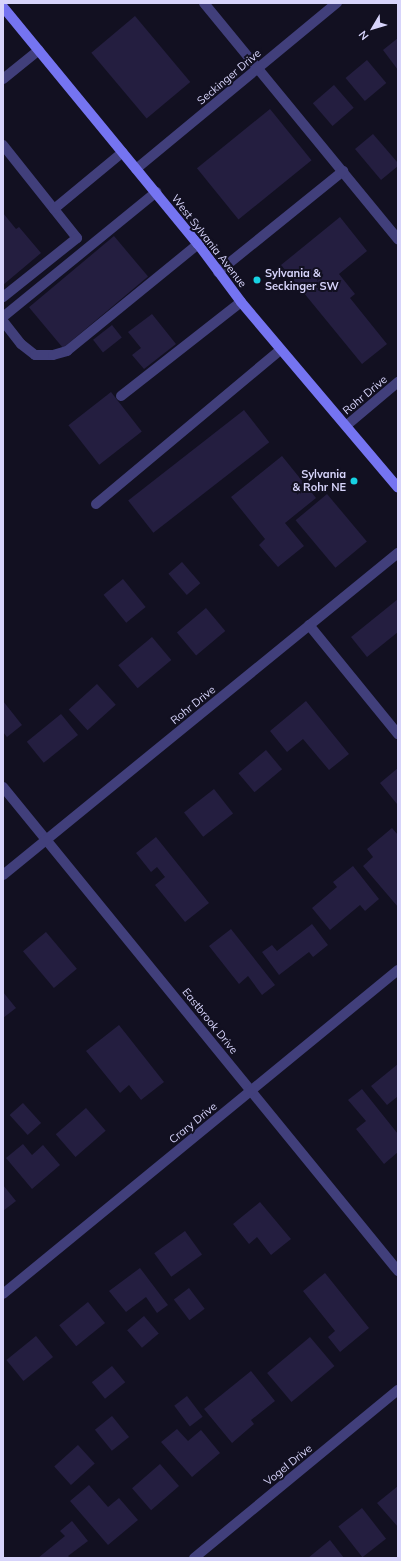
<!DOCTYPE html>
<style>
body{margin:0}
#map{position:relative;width:401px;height:1561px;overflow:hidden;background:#121021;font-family:Mulish,sans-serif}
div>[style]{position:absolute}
.building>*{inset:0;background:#241e40;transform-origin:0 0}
.lane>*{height:10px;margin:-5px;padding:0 5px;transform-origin:5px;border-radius:5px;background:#413f7b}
.street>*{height:10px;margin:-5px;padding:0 5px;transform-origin:5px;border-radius:5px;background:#413f7b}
.secondary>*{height:10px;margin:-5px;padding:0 5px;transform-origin:5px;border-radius:5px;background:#7574f1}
.dots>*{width:11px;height:11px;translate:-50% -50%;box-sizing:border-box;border:2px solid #121021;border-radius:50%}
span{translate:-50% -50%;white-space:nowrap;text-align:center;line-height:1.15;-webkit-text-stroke:4px #121021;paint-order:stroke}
.street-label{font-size:11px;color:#d7d4fb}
.poi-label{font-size:11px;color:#d7d4fb;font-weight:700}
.left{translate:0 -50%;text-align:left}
.right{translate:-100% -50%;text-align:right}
.frame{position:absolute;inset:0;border:4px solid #d7d4fb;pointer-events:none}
.north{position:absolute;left:353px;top:8px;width:40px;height:40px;-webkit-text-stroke:3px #121021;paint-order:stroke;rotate:232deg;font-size:11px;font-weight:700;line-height:16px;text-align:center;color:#d7d4fb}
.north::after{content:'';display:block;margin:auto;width:14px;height:18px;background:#d7d4fb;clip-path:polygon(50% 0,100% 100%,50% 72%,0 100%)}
</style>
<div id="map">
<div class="building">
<div style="left:135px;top:16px;width:86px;height:57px;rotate:50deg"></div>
<div style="clip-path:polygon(398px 38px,398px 70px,383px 50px)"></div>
<div style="left:367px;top:60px;width:30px;height:28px;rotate:50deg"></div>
<div style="left:334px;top:85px;width:30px;height:28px;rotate:49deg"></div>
<div style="left:270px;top:109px;width:66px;height:94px;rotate:51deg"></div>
<div style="clip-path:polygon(373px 134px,398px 163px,398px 166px,381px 180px,355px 149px)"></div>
<div style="clip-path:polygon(3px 213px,16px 229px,19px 227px,41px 253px,3px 285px)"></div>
<div style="clip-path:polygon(340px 217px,367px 251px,339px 274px,355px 294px,350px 298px,387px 344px,362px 364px,281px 265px)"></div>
<div style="left:114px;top:236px;width:53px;height:111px;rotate:50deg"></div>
<div style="clip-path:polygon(152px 314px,176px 344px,144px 369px,132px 355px,141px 348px,128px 332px)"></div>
<div style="left:112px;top:325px;width:16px;height:24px;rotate:52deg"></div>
<div style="left:111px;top:392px;width:50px;height:54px;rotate:52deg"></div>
<div style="left:244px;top:410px;width:41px;height:147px;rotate:52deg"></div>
<div style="clip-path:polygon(282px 456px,316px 498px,285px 523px,304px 546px,278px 567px,259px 545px,265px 539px,231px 497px)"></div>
<div style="left:327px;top:494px;width:62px;height:41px;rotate:50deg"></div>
<div style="left:182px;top:562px;width:28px;height:18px;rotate:49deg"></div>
<div style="left:123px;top:579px;width:36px;height:25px;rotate:51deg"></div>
<div style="clip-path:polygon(398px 599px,398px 632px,367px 657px,351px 637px)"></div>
<div style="left:206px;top:608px;width:30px;height:38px;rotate:50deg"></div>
<div style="left:152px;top:637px;width:30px;height:44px;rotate:50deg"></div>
<div style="left:97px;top:684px;width:28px;height:38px;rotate:48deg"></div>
<div style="clip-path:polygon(3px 701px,22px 725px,7px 737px,3px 732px)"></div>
<div style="clip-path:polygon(306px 701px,349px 754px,329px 770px,303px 739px,287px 752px,270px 731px)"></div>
<div style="left:61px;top:714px;width:27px;height:44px;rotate:51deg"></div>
<div style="left:266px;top:750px;width:25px;height:36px;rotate:50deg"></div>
<div style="clip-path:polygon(398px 768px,398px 803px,397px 804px,380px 783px)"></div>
<div style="left:214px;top:789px;width:31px;height:38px;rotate:52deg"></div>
<div style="clip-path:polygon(392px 828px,398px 835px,398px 907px,363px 866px,373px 857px,367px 849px)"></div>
<div style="clip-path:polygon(156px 837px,209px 903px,185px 922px,155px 885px,165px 877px,157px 867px,151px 872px,136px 853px)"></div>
<div style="clip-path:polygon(353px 866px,379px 899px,365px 911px,360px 905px,330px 930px,312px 908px,337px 887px,333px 882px)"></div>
<div style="clip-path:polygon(312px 924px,328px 945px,313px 957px,309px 952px,279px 975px,262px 952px,272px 945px,277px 951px)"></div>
<div style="clip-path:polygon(231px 929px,275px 985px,262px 995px,248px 976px,239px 984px,209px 946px)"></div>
<div style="left:46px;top:932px;width:48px;height:30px;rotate:50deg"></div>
<div style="clip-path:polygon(3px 992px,16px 1008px,3px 1018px)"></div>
<div style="clip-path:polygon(119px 1025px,164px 1082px,141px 1100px,129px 1085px,120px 1093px,86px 1051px)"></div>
<div style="clip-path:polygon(398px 1064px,398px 1098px,397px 1097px,387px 1105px,371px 1086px)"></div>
<div style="clip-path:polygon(362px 1089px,398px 1134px,398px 1152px,384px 1164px,356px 1129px,366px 1121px,348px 1100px)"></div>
<div style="left:23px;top:1103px;width:27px;height:18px;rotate:48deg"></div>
<div style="left:86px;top:1108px;width:30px;height:40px;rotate:49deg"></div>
<div style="clip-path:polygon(23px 1144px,32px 1155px,43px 1145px,60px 1165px,32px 1189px,6px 1158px)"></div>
<div style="clip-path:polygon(3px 1185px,16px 1201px,3px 1211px)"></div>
<div style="clip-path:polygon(260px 1202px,291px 1239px,271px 1255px,257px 1237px,249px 1244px,233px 1224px)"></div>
<div style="left:185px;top:1231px;width:29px;height:38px;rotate:54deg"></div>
<div style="clip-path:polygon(140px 1268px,168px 1305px,157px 1313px,146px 1297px,126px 1312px,109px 1291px)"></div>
<div style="clip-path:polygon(325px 1273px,369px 1328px,340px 1352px,328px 1337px,335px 1331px,303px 1291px)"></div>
<div style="left:189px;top:1288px;width:26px;height:19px;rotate:53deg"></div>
<div style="left:88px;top:1302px;width:27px;height:37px;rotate:51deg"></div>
<div style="left:144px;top:1316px;width:23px;height:22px;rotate:50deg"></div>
<div style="left:36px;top:1336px;width:27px;height:38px;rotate:51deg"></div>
<div style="left:310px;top:1337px;width:38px;height:56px;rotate:50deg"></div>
<div style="left:112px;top:1366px;width:21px;height:26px;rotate:51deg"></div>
<div style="clip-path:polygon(251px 1371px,275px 1401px,251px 1420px,254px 1424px,232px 1443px,204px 1409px)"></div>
<div style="left:187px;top:1396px;width:26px;height:16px;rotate:53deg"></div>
<div style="left:112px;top:1416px;width:27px;height:22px;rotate:51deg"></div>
<div style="clip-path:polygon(177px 1429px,188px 1441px,201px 1430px,220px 1453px,192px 1477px,161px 1442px)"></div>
<div style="left:78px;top:1445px;width:25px;height:32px;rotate:48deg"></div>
<div style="left:160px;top:1464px;width:29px;height:37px;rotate:49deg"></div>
<div style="clip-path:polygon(89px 1485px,108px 1507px,119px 1498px,138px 1520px,108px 1545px,70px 1501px)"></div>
<div style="clip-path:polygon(398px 1486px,398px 1527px,377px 1503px)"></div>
<div style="left:362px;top:1508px;width:39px;height:30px;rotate:52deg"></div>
<div style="clip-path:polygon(72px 1521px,88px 1541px,68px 1556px,70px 1558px,38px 1558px,65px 1536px,60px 1531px)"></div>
<div style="clip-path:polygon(330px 1540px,344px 1558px,308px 1558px)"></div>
</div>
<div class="lane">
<div style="left:204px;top:3px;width:306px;rotate:50.6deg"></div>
<div style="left:3px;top:145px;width:119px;rotate:51.5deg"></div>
<div style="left:77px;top:238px;width:95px;rotate:141.4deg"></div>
<div style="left:54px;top:209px;width:89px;rotate:-39.6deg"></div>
<div style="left:218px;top:272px;width:161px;rotate:-38.9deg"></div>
<div style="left:3px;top:317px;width:198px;rotate:-39.2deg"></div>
<div style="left:3px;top:321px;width:29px;rotate:52deg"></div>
<div style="left:21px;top:344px;width:18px;rotate:38deg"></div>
<div style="left:35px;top:355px;width:18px"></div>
<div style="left:53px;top:355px;width:15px;rotate:-16deg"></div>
<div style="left:67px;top:351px;width:169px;rotate:-39.2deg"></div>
<div style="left:121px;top:396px;width:152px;rotate:-38.1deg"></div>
<div style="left:96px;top:504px;width:240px;rotate:-39.9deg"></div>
<div style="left:309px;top:625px;width:141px;rotate:50.8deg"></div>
</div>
<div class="street">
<div style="left:3px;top:79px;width:46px;rotate:-38.9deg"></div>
<div style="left:136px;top:169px;width:261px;rotate:-39.6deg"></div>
<div style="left:347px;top:425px;width:67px;rotate:-40.1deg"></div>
<div style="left:3px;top:787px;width:625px;rotate:50.78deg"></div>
<div style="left:3px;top:875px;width:510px;rotate:-39.19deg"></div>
<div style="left:3px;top:1294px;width:511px;rotate:-39.36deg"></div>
<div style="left:194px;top:1558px;width:264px;rotate:-39.5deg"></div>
</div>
<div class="secondary">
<div style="left:3px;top:7px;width:307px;rotate:50.6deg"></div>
<div style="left:198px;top:244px;width:72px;rotate:53.4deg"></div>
<div style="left:241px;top:302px;width:243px;rotate:49.8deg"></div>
</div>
<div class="dots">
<div style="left:257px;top:280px;background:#17d2e3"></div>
<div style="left:354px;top:481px;background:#17d2e3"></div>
</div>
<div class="street-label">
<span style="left:229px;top:77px;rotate:-40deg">Seckinger Drive</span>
<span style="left:209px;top:241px;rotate:52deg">West Sylvania Avenue</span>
<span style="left:365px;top:395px;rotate:-40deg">Rohr Drive</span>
<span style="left:193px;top:705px;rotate:-39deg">Rohr Drive</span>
<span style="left:210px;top:1021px;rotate:51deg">Eastbrook Drive</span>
<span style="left:193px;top:1123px;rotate:-39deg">Crary Drive</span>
<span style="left:288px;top:1465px;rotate:-39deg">Vogel Drive</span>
</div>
<div class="poi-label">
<span class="left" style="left:265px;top:280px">Sylvania &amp;<br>Seckinger SW</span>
<span class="right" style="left:346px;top:481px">Sylvania<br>&amp; Rohr NE</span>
</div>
<div class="frame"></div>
<div class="north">N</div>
</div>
